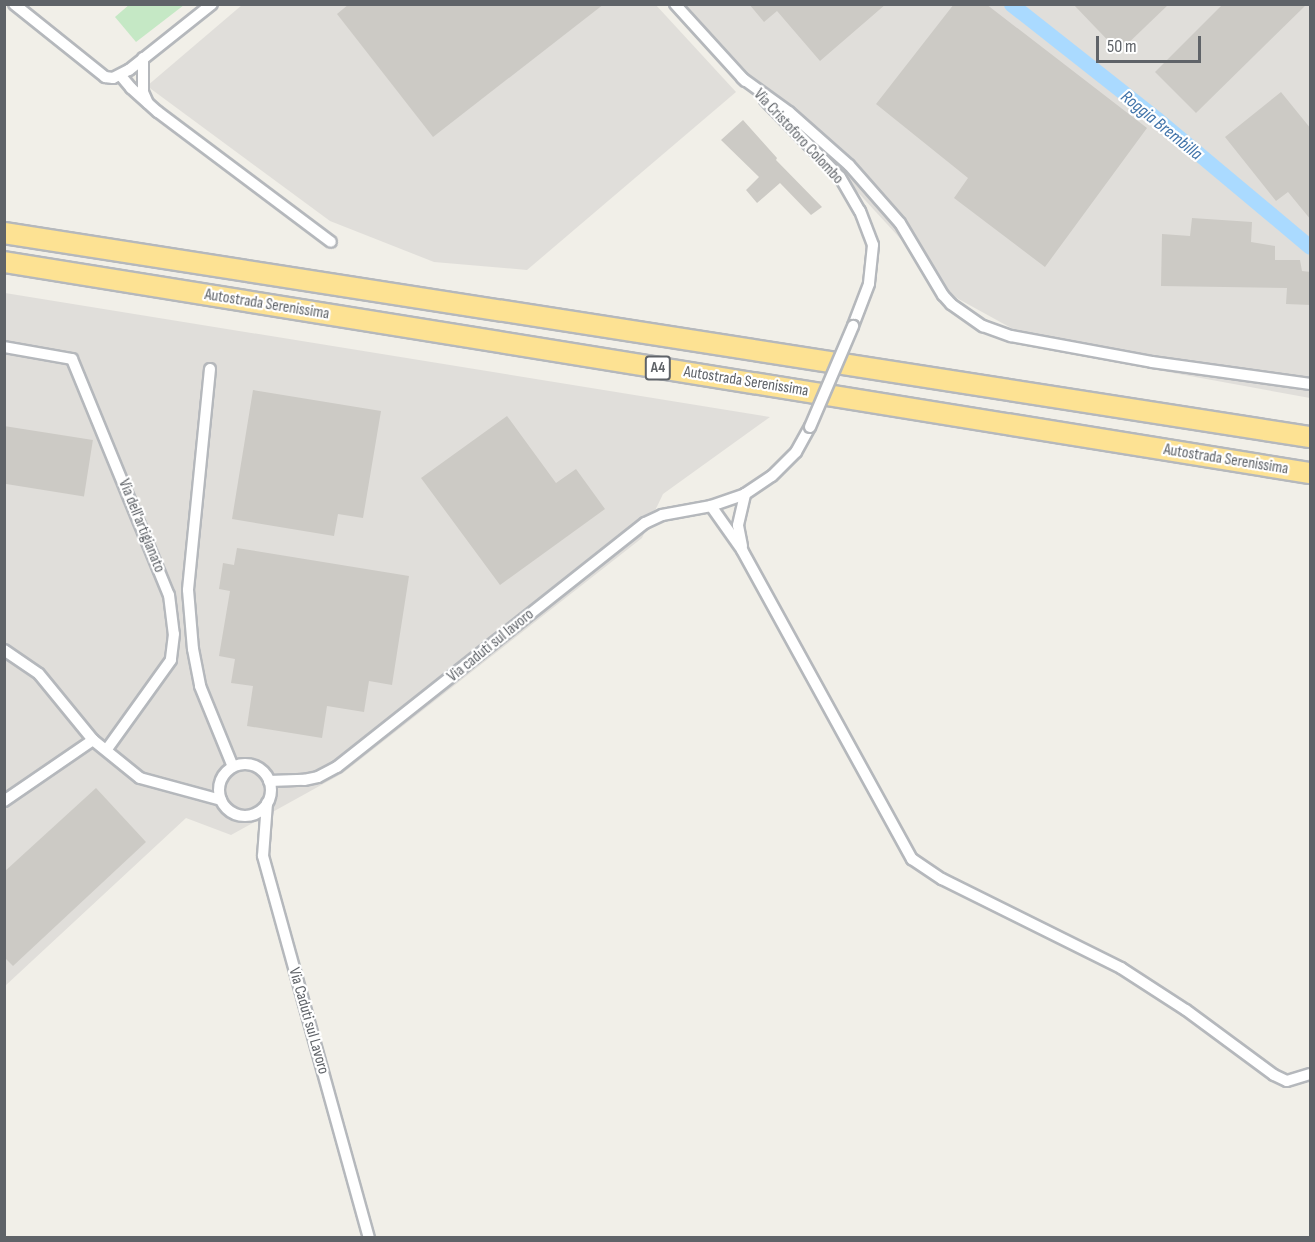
<!DOCTYPE html>
<style>
body{margin:0}
#map{position:relative;width:1315px;height:1242px;overflow:hidden;background:#f1efe8;font-family:"Sofia Sans Condensed",sans-serif}
div>[style]{position:absolute}
.industrial>*{inset:0;background:#e0deda}
.green>*{inset:0;background:#c5e8c5}
.canal>*{height:15px;margin:-7.5px;padding:0 7.5px;transform-origin:7.5px;border-radius:7.5px;background:#aadaff}
.building>*{inset:0;background:#cccac5;transform-origin:0 0}
.roads{filter:drop-shadow(2px 0 #b5b8bc) drop-shadow(-2px 0 #b5b8bc) drop-shadow(0 2px #b5b8bc) drop-shadow(0 -2px #b5b8bc)}
.minor>*{height:10px;margin:-5px;padding:0 5px;transform-origin:5px;border-radius:5px;background:#fff}
.minor>.ring{margin:-5px;padding:0;box-sizing:content-box;background:none;border:10px solid #fff;border-radius:50%}
.motorway>*{height:20px;margin:-10px;padding:0 10px;transform-origin:10px;border-radius:10px;background:#fde293}
.bridges{filter:drop-shadow(2px 0 #b5b8bc) drop-shadow(-2px 0 #b5b8bc) drop-shadow(0 2px #b5b8bc) drop-shadow(0 -2px #b5b8bc)}
.minor-bridge>*{height:10px;margin:-5px;padding:0 5px;transform-origin:5px;border-radius:5px;background:#fff}
span{translate:-50% -50%;white-space:nowrap;text-align:center;line-height:1.15;-webkit-text-stroke:4.5px #fff;paint-order:stroke}
.shield-label span{padding:2px 4px;background:#fff;border:2px solid;border-radius:4px;-webkit-text-stroke-width:0}
.shield-label{font-size:15px;color:#5f6368;font-weight:700}
.street-label{font-size:16px;color:#5f6368}
.water-label{font-size:18px;color:#4174aa;font-style:italic}
.frame{position:absolute;inset:0;border:6px solid #5f6368;pointer-events:none}
.scale{position:absolute;left:1096px;top:36px;width:105px;height:27px;box-sizing:border-box;border:3px solid #5f6368;border-top:0;padding-left:8px;font-size:18px;line-height:21px;white-space:nowrap;color:#5f6368;-webkit-text-stroke:4px #fff;paint-order:stroke}
</style>
<div id="map">
<div class="industrial">
<div style="clip-path:polygon(655px 4px,736px 92px,527px 270px,434px 262px,330px 221px,147px 86px,242px 5px)"></div>
<div style="clip-path:polygon(686px 5px,1310px 5px,1310px 398px,1053px 351px,953px 296px)"></div>
<div style="clip-path:polygon(5px 293px,770px 417px,663px 494px,642px 538px,343px 773px,231px 835px,186px 818px,5px 986px)"></div>
</div>
<div class="green">
<div style="clip-path:polygon(130px 4px,184px 4px,184px 5px,136px 42px,115px 17px)"></div>
</div>
<div class="canal">
<div style="left:1011px;top:4px;width:186px;rotate:38.2deg"></div>
<div style="left:1157px;top:119px;width:199px;rotate:39.9deg"></div>
</div>
<div class="building">
<div style="clip-path:polygon(349px 4px,604px 4px,433px 137px,337px 14px)"></div>
<div style="clip-path:polygon(749px 4px,886px 4px,820px 61px,777px 11px,764px 22px)"></div>
<div style="clip-path:polygon(954px 4px,986px 4px,1147px 128px,1045px 267px,954px 198px,968px 178px,876px 104px)"></div>
<div style="clip-path:polygon(1073px 4px,1169px 4px,1119px 52px)"></div>
<div style="clip-path:polygon(1223px 4px,1307px 4px,1196px 113px,1155px 72px)"></div>
<div style="clip-path:polygon(1281px 92px,1311px 129px,1311px 220px,1288px 192px,1276px 201px,1225px 137px)"></div>
<div style="clip-path:polygon(743px 120px,777px 158px,776px 160px,822px 207px,811px 215px,780px 183px,757px 203px,746px 190px,759px 177px,721px 140px)"></div>
<div style="clip-path:polygon(1192px 218px,1252px 222px,1251px 242px,1275px 246px,1275px 260px,1300px 260px,1302px 271px,1311px 272px,1311px 305px,1286px 304px,1287px 288px,1161px 286px,1162px 234px,1190px 236px)"></div>
<div style="clip-path:polygon(253px 390px,381px 411px,363px 518px,338px 514px,334px 536px,232px 519px)"></div>
<div style="clip-path:polygon(507px 416px,556px 483px,576px 469px,605px 509px,500px 585px,421px 478px)"></div>
<div style="left:4px;top:426px;width:90px;height:57px;rotate:9deg"></div>
<div style="clip-path:polygon(237px 548px,409px 576px,392px 685px,369px 681px,364px 712px,327px 706px,322px 738px,247px 726px,253px 686px,231px 683px,235px 659px,219px 656px,230px 591px,219px 589px,223px 563px,234px 565px)"></div>
<div style="clip-path:polygon(96px 788px,146px 842px,13px 966px,4px 957px,4px 872px)"></div>
</div>
<div class="roads">
<div class="minor">
<div style="left:14px;top:4px;width:117px;rotate:38.7deg"></div>
<div style="left:105px;top:77px;width:8px;rotate:7deg"></div>
<div style="left:113px;top:78px;width:18px;rotate:-27deg"></div>
<div style="left:129px;top:70px;width:106px;rotate:-38.5deg"></div>
<div style="left:675px;top:4px;width:104px;rotate:47.7deg"></div>
<div style="left:143px;top:58px;width:34px;rotate:90deg"></div>
<div style="left:143px;top:92px;width:12px;rotate:66deg"></div>
<div style="left:121px;top:76px;width:16px;rotate:50deg"></div>
<div style="left:131px;top:88px;width:36px;rotate:42deg"></div>
<div style="left:158px;top:112px;width:216px;rotate:36.9deg"></div>
<div style="left:742px;top:78px;width:58px;rotate:35.9deg"></div>
<div style="left:789px;top:112px;width:80px;rotate:41.5deg"></div>
<div style="left:849px;top:165px;width:77px;rotate:48.7deg"></div>
<div style="left:900px;top:223px;width:84px;rotate:59.2deg"></div>
<div style="left:943px;top:295px;width:12px;rotate:48deg"></div>
<div style="left:951px;top:304px;width:39px;rotate:35deg"></div>
<div style="left:983px;top:326px;width:30px;rotate:20deg"></div>
<div style="left:1011px;top:336px;width:143px;rotate:10.4deg"></div>
<div style="left:1152px;top:362px;width:160px;rotate:7.9deg"></div>
<div style="left:765px;top:100px;width:107px;rotate:45.8deg"></div>
<div style="left:840px;top:177px;width:39px;rotate:60deg"></div>
<div style="left:860px;top:211px;width:36px;rotate:69deg"></div>
<div style="left:873px;top:245px;width:39px;rotate:96deg"></div>
<div style="left:869px;top:284px;width:45px;rotate:110.9deg"></div>
<div style="left:4px;top:347px;width:69px;rotate:10deg"></div>
<div style="left:72px;top:359px;width:255px;rotate:67.7deg"></div>
<div style="left:169px;top:595px;width:39px;rotate:83deg"></div>
<div style="left:174px;top:634px;width:26px;rotate:97deg"></div>
<div style="left:171px;top:660px;width:110px;rotate:125.7deg"></div>
<div style="left:210px;top:369px;width:222px;rotate:95.7deg"></div>
<div style="left:188px;top:590px;width:59px;rotate:85.2deg"></div>
<div style="left:193px;top:649px;width:38px;rotate:79deg"></div>
<div style="left:200px;top:686px;width:87px;rotate:67.8deg"></div>
<div style="left:711px;top:506px;width:54px;rotate:54.8deg"></div>
<div style="left:742px;top:550px;width:353px;rotate:61.2deg"></div>
<div style="left:912px;top:859px;width:36px;rotate:34deg"></div>
<div style="left:942px;top:879px;width:200px;rotate:26.4deg"></div>
<div style="left:1121px;top:968px;width:77px;rotate:32.9deg"></div>
<div style="left:1186px;top:1010px;width:109px;rotate:36.5deg"></div>
<div style="left:1274px;top:1075px;width:14px;rotate:25deg"></div>
<div style="left:1287px;top:1081px;width:24px;rotate:-17deg"></div>
<div style="left:742px;top:546px;width:21px;rotate:-101deg"></div>
<div style="left:738px;top:525px;width:32px;rotate:-77deg"></div>
<div style="left:4px;top:650px;width:42px;rotate:34.4deg"></div>
<div style="left:39px;top:674px;width:85px;rotate:50.7deg"></div>
<div class="ring" style="left:219px;top:764px;width:42px;height:42px"></div>
<div style="left:269px;top:781px;width:35px;rotate:-2deg"></div>
<div style="left:304px;top:780px;width:14px;rotate:-12deg"></div>
<div style="left:318px;top:777px;width:21px;rotate:-28deg"></div>
<div style="left:337px;top:767px;width:393px;rotate:-38.4deg"></div>
<div style="left:645px;top:523px;width:19px;rotate:-25deg"></div>
<div style="left:662px;top:515px;width:50px;rotate:-10.4deg"></div>
<div style="left:711px;top:506px;width:36px;rotate:-19deg"></div>
<div style="left:745px;top:494px;width:32px;rotate:-34deg"></div>
<div style="left:772px;top:476px;width:34px;rotate:-45deg"></div>
<div style="left:796px;top:452px;width:29px;rotate:-61deg"></div>
<div style="left:4px;top:801px;width:108px;rotate:-34.4deg"></div>
<div style="left:93px;top:740px;width:60px;rotate:39deg"></div>
<div style="left:140px;top:778px;width:84px;rotate:15.2deg"></div>
<div style="left:267px;top:803px;width:53px;rotate:94.3deg"></div>
<div style="left:263px;top:856px;width:396px;rotate:74.5deg"></div>
</div>
<div class="motorway">
<div style="left:4px;top:233px;width:1322px;rotate:8.88deg"></div>
<div style="left:4px;top:262px;width:1323px;rotate:9.18deg"></div>
</div>
</div>
<div class="bridges">
<div class="minor-bridge">
<div style="left:810px;top:427px;width:110px;rotate:-66.9deg"></div>
</div>
</div>
<div class="shield-label">
<span style="left:658px;top:368px">A4</span>
</div>
<div class="street-label">
<span style="left:798px;top:137px;rotate:47deg">Via Cristoforo Colombo</span>
<span style="left:267px;top:305px;rotate:9deg">Autostrada Serenissima</span>
<span style="left:746px;top:382px;rotate:9deg">Autostrada Serenissima</span>
<span style="left:1226px;top:460px;rotate:9deg">Autostrada Serenissima</span>
<span style="left:141px;top:526px;rotate:68deg">Via dell'artigianato</span>
<span style="left:491px;top:646px;rotate:-39deg">Via caduti sul lavoro</span>
<span style="left:308px;top:1021px;rotate:74deg">Via Caduti sul Lavoro</span>
</div>
<div class="water-label">
<span style="left:1161px;top:126px;rotate:39deg">Roggia Brembilla</span>
</div>
<div class="frame"></div>
<div class="scale">50 m</div>
</div>
